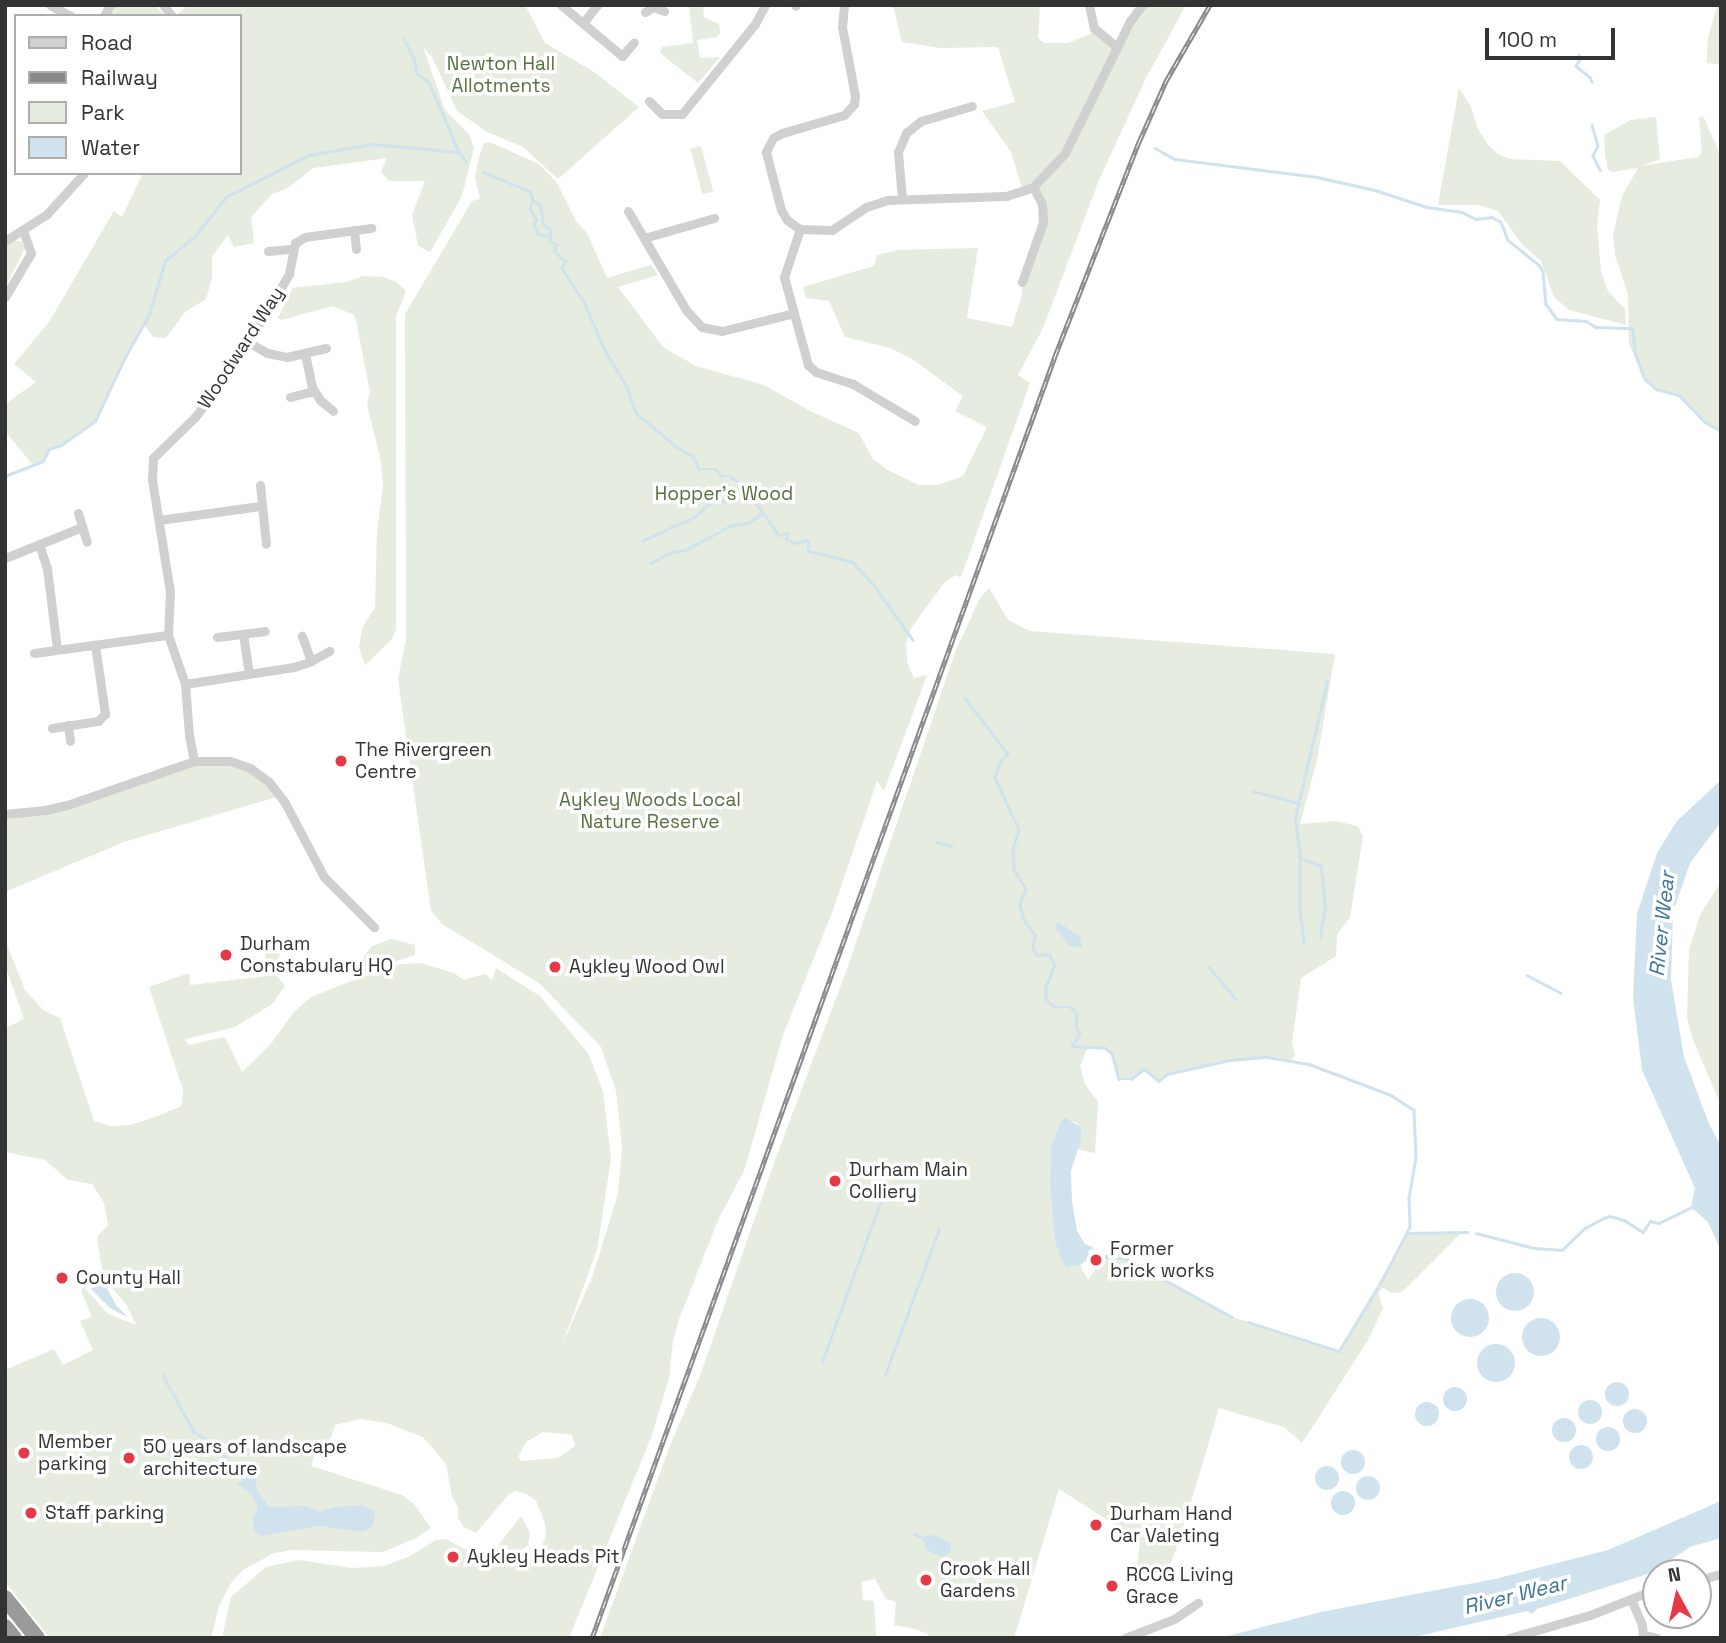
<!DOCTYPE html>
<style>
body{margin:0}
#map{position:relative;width:1726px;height:1643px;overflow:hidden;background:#fff;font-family:"Space Grotesk",sans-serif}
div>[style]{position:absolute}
.green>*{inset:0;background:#e6ecdf;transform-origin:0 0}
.water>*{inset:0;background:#cfe2ee}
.round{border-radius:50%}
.stream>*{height:2.5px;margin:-1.25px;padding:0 1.25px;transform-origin:1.25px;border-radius:1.25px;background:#cfe2ee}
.street>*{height:9px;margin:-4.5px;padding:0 4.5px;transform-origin:4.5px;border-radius:4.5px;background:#d0d0d0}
.highway>*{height:16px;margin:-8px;padding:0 8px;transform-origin:8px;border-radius:8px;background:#9a9a9a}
.rail>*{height:5px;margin-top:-2.5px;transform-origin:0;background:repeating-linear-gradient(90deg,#fff 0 8px,#888 0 16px);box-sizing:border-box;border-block:2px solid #888}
.dots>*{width:19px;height:19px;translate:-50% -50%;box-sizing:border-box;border:4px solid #fff;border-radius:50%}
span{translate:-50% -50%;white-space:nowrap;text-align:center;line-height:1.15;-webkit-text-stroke:7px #fff;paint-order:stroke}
.park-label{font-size:19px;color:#56703f}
.street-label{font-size:19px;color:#333}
.poi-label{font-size:19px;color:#333}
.left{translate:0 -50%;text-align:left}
.water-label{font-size:21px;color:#3f7597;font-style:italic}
.frame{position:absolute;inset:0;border:7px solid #333;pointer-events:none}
.legend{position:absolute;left:14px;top:14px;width:228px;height:161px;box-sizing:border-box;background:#fff;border:2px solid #adadad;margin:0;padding:9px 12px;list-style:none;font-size:21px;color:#333}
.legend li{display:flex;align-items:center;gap:14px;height:35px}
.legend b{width:35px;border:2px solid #adadad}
.north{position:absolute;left:1642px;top:1559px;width:70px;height:70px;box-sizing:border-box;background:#fff;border:2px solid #adadad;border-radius:50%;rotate:352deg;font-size:19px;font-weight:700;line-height:28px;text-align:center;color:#333}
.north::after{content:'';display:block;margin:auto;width:24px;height:32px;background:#e63946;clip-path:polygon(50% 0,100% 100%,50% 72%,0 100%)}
.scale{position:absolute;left:1485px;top:28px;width:130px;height:32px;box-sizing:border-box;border:4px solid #333;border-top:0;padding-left:9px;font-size:21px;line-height:24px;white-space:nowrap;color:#333;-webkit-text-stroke:5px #fff;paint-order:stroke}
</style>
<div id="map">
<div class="green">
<div style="clip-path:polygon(116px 5px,154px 5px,166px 16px,110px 16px)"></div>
<div style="clip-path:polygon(188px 5px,525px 5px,545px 43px,594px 72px,639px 107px,558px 179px,523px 147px,487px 132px,457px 111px,432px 57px,423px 47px,445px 110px,469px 134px,474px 148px,462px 196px,430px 252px,418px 246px,412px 215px,425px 181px,389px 181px,381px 172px,387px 158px,313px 168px,288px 188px,272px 194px,251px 217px,254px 243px,234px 247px,228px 235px,212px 256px,212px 278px,206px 299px,185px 312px,166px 338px,153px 337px,144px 325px,95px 421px,61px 445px,49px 449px,43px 461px,32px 464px,5px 431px,5px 404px,36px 382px,14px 364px,49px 322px,114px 211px,122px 217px,143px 173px,240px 173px,240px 16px,177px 15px)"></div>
<div style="clip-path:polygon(689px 5px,703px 5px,704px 17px,719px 24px,720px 33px,717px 37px,697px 40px,700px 58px,720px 57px,698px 83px,660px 53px,662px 47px,693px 43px)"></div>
<div style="clip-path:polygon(evenodd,893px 5px,1040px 5px,1038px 38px,1044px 43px,1068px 43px,1097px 31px,1117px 47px,1142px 5px,1186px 5px,1146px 78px,1099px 180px,1043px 328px,1018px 375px,1030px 383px,961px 577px,956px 575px,945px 582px,911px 628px,906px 643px,907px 662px,914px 678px,927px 675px,884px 791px,877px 781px,833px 910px,783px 1035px,744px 1171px,719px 1218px,679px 1319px,673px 1341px,669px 1378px,652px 1435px,569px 1638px,222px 1638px,231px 1597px,266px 1567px,299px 1560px,352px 1568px,384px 1566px,410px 1556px,436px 1540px,446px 1539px,498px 1567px,527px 1561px,540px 1551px,546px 1536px,545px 1523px,536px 1501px,527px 1494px,516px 1491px,509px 1494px,476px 1533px,464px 1527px,458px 1518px,458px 1507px,452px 1497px,446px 1464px,423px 1437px,387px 1423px,359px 1419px,335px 1425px,328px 1446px,320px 1445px,316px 1449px,311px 1466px,402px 1495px,414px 1504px,431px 1528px,416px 1538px,383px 1552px,293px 1550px,274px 1553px,243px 1570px,231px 1583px,219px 1606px,211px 1638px,50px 1638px,5px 1582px,5px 1370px,54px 1349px,63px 1365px,93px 1350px,80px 1321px,92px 1317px,81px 1291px,83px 1286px,108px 1314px,136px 1325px,126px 1304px,112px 1288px,102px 1269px,97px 1237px,108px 1225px,104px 1203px,92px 1184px,68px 1180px,45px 1160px,5px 1152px,5px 1028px,24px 1019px,5px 965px,5px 940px,25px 990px,43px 1010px,60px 1018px,94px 1121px,111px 1126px,130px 1125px,155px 1117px,180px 1107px,182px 1103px,183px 1090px,149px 987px,189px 973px,190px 985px,267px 976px,265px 952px,280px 950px,277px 976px,285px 986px,272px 1004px,235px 1027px,185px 1039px,189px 1045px,225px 1037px,242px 1072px,270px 1045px,294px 1012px,311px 997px,392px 965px,421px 963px,454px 973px,464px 980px,486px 974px,492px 981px,496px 968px,540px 996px,588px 1053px,603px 1091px,611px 1159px,597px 1250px,562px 1345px,592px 1278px,618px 1194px,622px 1148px,616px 1091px,601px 1047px,539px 983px,442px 924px,431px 911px,398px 679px,406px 639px,405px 314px,472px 201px,480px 199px,475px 178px,478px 160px,484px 143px,492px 143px,539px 164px,557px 183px,576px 221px,587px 233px,607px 278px,651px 265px,658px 275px,618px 287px,663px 347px,696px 366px,764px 385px,810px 411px,859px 433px,872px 458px,886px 469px,919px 485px,938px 485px,963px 476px,987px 427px,955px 411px,963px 396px,912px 359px,890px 348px,845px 337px,829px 301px,806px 298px,803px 287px,874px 266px,877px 255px,898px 250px,978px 248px,967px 318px,1012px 327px,1022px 295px,1022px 282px,1043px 222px,1033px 187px,1023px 192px,1011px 152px,982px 111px,1015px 102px,998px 47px,940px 48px,902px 42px,893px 5px,543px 1432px,572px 1435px,575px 1446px,558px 1458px,521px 1461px,518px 1457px,526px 1442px,543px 1432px)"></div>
<div style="clip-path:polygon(1717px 5px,1721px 5px,1721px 64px,1716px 64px,1707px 63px,1707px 59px,1708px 39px)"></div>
<div style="clip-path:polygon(1459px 88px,1471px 107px,1478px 129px,1488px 145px,1499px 155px,1510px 159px,1560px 161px,1600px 200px,1597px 225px,1601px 272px,1608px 291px,1625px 309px,1626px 325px,1569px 310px,1554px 297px,1541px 261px,1522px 244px,1498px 211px,1478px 205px,1438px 205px)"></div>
<div style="clip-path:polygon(1703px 116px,1721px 156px,1721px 431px,1705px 422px,1679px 395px,1656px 389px,1645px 379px,1629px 344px,1628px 294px,1615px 255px,1613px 235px,1622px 196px,1638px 168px,1613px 172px,1608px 170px,1605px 155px,1604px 135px,1631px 120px,1656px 117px,1660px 159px,1641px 166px,1698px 157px,1702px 152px,1699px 118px)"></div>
<div style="left:701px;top:146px;width:47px;height:11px;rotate:75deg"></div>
<div style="clip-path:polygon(15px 241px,21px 241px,25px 248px,5px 288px,5px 247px)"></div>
<div style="clip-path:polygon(363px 276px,383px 277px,396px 282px,406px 291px,396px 316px,396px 630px,392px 639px,365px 665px,359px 647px,363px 626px,375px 608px,377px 532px,383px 487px,381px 461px,367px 405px,370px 392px,356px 320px,354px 315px,333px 306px,281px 320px,278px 318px,293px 288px,346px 282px)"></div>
<div style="clip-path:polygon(989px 588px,1008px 620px,1030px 631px,1335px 654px,1317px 760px,1300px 824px,1334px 821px,1358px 826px,1363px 836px,1350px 917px,1337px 935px,1336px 956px,1301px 978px,1292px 1043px,1295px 1056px,1289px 1062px,1267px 1057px,1230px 1060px,1167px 1074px,1159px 1081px,1144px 1070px,1131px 1079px,1119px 1079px,1112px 1053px,1105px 1048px,1088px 1047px,1080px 1066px,1085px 1084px,1098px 1102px,1095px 1153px,1076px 1149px,1081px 1139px,1081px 1127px,1074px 1121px,1059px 1125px,1051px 1147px,1055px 1239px,1067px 1267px,1080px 1265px,1088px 1280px,1106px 1254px,1125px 1258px,1232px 1317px,1339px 1350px,1408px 1233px,1460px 1234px,1402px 1292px,1391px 1293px,1383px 1288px,1378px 1292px,1383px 1308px,1368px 1340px,1302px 1443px,1284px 1427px,1219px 1408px,1180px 1539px,1167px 1573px,1160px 1578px,1146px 1583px,1136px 1581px,1140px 1541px,1059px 1489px,1014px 1638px,927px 1638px,928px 1634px,915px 1629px,894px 1625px,896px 1602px,886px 1599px,875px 1579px,861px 1582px,863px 1600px,874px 1601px,876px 1638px,600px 1638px,671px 1443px,700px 1376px,775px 1160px,847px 969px,956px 650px,980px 598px)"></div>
<div style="clip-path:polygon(194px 761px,250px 768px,280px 796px,124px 842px,5px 892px,5px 814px,45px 810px)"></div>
<div style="clip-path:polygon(1721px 882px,1721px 1105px,1693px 1040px,1687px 1018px,1689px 950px,1700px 915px)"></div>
<div style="clip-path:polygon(391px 939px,415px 945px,415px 955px,350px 976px,371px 947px)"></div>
<div style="clip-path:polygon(521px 1516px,530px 1533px,528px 1545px,520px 1552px,508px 1552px,497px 1547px)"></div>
</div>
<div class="water">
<div style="clip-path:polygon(1721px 780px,1721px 822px,1690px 863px,1673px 912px,1671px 980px,1684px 1057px,1709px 1124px,1721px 1146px,1721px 1251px,1708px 1222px,1691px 1207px,1695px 1188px,1642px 1070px,1633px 997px,1637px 914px,1657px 853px,1677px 821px)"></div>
<div style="clip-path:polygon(1058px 922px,1080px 936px,1082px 947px,1069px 946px,1055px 927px)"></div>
<div style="clip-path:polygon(1065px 1118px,1081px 1127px,1081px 1139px,1071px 1171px,1072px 1201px,1077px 1231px,1085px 1244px,1094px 1248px,1087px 1252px,1094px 1256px,1080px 1265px,1067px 1267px,1060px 1258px,1055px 1239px,1050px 1185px,1051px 1147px,1059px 1125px)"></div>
<div class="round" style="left:1496px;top:1273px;width:38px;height:38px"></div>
<div style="clip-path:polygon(101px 1277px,116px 1305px,129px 1318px,110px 1308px,91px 1289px)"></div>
<div class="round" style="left:1451px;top:1299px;width:38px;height:38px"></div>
<div class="round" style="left:1522px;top:1318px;width:38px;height:38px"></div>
<div class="round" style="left:1477px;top:1344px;width:38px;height:38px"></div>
<div class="round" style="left:1605px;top:1382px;width:24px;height:24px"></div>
<div class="round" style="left:1443px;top:1387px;width:24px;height:24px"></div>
<div class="round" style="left:1578px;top:1400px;width:24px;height:24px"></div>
<div class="round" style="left:1415px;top:1402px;width:24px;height:24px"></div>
<div class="round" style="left:1623px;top:1409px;width:24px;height:24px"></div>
<div class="round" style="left:1552px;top:1418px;width:24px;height:24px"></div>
<div class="round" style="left:1596px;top:1427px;width:24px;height:24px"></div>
<div class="round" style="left:1569px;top:1445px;width:24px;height:24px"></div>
<div class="round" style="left:1341px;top:1450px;width:24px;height:24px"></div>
<div class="round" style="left:1315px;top:1466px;width:24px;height:24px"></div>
<div style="clip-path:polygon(255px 1474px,257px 1490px,269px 1507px,306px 1506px,320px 1512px,334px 1507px,363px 1505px,375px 1512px,373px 1526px,363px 1532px,319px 1526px,261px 1536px,253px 1529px,253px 1519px,258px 1507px,251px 1494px,237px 1484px)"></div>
<div class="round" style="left:1356px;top:1476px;width:24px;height:24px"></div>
<div class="round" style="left:1331px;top:1491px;width:24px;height:24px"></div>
<div style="clip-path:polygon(1721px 1501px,1721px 1538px,1690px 1547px,1651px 1573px,1537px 1609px,1532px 1614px,1527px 1611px,1410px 1638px,1220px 1638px,1321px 1612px,1495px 1579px,1608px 1550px)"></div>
<div style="clip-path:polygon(927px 1535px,937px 1536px,950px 1543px,951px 1552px,943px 1557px,926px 1550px,923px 1539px)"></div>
</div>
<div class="stream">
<div style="left:403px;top:38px;width:23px;rotate:61deg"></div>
<div style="left:414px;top:58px;width:15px;rotate:79deg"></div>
<div style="left:417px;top:73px;width:15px;rotate:37deg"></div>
<div style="left:429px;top:82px;width:76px;rotate:66.8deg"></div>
<div style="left:1579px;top:55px;width:4px;rotate:56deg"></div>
<div style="left:1581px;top:58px;width:9px;rotate:122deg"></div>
<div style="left:1576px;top:66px;width:18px;rotate:38deg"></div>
<div style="left:1590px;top:77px;width:5px;rotate:68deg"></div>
<div style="left:1592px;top:125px;width:22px;rotate:74deg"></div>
<div style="left:1598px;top:146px;width:11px;rotate:117deg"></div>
<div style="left:1593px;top:156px;width:16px;rotate:63deg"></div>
<div style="left:1155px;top:148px;width:23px;rotate:29deg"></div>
<div style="left:1175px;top:159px;width:143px;rotate:7.2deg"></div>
<div style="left:1317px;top:177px;width:59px;rotate:12.6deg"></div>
<div style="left:1375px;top:190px;width:55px;rotate:18.1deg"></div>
<div style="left:1427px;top:207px;width:35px;rotate:8deg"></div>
<div style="left:1462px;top:212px;width:16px;rotate:27deg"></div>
<div style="left:1476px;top:219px;width:16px;rotate:-7deg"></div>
<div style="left:1492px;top:217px;width:10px;rotate:29deg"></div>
<div style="left:1501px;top:222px;width:19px;rotate:69deg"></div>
<div style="left:1508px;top:240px;width:40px;rotate:39deg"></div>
<div style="left:1539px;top:265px;width:7px;rotate:56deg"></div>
<div style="left:1543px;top:271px;width:33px;rotate:85deg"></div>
<div style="left:1546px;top:304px;width:19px;rotate:54deg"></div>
<div style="left:1557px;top:319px;width:29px;rotate:4deg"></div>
<div style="left:1586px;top:321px;width:12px;rotate:31deg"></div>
<div style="left:1596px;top:327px;width:37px;rotate:2deg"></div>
<div style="left:1633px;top:328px;width:25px;rotate:85deg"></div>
<div style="left:1635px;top:353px;width:28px;rotate:69deg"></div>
<div style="left:1645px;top:379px;width:15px;rotate:42deg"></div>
<div style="left:1656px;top:389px;width:24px;rotate:15deg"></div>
<div style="left:1679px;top:395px;width:37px;rotate:46deg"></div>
<div style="left:1705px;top:422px;width:18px;rotate:29deg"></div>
<div style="left:483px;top:172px;width:51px;rotate:22deg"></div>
<div style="left:530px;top:191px;width:9px;rotate:72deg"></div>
<div style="left:533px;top:200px;width:10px;rotate:37deg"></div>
<div style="left:541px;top:206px;width:17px;rotate:83deg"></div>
<div style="left:543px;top:223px;width:11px;rotate:41deg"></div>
<div style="left:551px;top:230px;width:11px;rotate:95deg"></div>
<div style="left:550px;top:241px;width:7px;rotate:27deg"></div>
<div style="left:556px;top:244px;width:8px;rotate:97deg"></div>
<div style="left:555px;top:252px;width:14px;rotate:39deg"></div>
<div style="left:566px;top:261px;width:8px;rotate:120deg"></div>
<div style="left:562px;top:268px;width:43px;rotate:57.4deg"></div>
<div style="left:585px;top:304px;width:48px;rotate:66.6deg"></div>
<div style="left:604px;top:348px;width:45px;rotate:59.5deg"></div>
<div style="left:627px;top:387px;width:28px;rotate:71deg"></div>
<div style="left:636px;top:413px;width:55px;rotate:39.8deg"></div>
<div style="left:678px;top:448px;width:17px;rotate:28deg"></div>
<div style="left:693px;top:456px;width:14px;rotate:65deg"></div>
<div style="left:699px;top:469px;width:17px"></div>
<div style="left:716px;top:469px;width:9px;rotate:49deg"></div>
<div style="left:722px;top:476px;width:8px"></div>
<div style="left:730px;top:476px;width:17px;rotate:36deg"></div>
<div style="left:744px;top:486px;width:60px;rotate:54.5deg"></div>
<div style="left:779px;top:535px;width:8px;rotate:-14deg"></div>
<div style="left:787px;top:533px;width:6px;rotate:90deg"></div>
<div style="left:787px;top:539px;width:9px;rotate:27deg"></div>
<div style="left:795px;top:543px;width:13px;rotate:-13deg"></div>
<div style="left:808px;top:540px;width:11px;rotate:85deg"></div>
<div style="left:809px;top:551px;width:45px;rotate:14deg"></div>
<div style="left:853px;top:562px;width:31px;rotate:48deg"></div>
<div style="left:874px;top:585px;width:67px;rotate:54.7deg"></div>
<div style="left:533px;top:200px;width:9px;rotate:108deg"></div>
<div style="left:530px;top:209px;width:13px;rotate:58deg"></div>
<div style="left:537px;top:220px;width:5px;rotate:127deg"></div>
<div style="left:534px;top:224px;width:11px;rotate:68deg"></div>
<div style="left:538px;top:234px;width:12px;rotate:9deg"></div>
<div style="left:5px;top:476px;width:41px;rotate:-21.5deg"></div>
<div style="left:43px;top:461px;width:13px;rotate:-63deg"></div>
<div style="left:49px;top:449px;width:13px;rotate:-18deg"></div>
<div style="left:61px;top:445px;width:42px;rotate:-35.2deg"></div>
<div style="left:95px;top:421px;width:71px;rotate:-64.9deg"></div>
<div style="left:125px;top:357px;width:48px;rotate:-60.3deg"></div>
<div style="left:149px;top:315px;width:56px;rotate:-73.5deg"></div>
<div style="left:165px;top:261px;width:39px;rotate:-40deg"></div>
<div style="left:195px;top:236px;width:50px;rotate:-51.5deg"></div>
<div style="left:226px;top:197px;width:93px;rotate:-26.8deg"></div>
<div style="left:309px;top:155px;width:65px;rotate:-9.8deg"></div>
<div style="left:373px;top:144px;width:86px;rotate:5.3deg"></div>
<div style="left:459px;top:152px;width:12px;rotate:55deg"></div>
<div style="left:642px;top:541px;width:57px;rotate:-24.8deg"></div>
<div style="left:694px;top:517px;width:23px;rotate:-41deg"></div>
<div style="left:711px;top:502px;width:23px;rotate:-5deg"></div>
<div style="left:734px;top:500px;width:17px;rotate:-54deg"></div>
<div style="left:650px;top:563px;width:25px;rotate:-27deg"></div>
<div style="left:672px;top:552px;width:13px;rotate:-9deg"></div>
<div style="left:685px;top:550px;width:51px;rotate:-28.1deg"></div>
<div style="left:730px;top:526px;width:18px;rotate:-9deg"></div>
<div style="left:748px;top:523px;width:16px;rotate:-35deg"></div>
<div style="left:965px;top:698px;width:71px;rotate:52.5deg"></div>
<div style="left:1008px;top:754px;width:10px;rotate:135deg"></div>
<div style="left:1001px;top:761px;width:17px;rotate:111deg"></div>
<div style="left:995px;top:777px;width:58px;rotate:65.6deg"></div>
<div style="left:1019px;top:830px;width:20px;rotate:108deg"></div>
<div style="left:1013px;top:849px;width:20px;rotate:87deg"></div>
<div style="left:1014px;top:869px;width:23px;rotate:59deg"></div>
<div style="left:1026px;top:889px;width:17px;rotate:111deg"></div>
<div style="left:1020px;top:905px;width:17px;rotate:73deg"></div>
<div style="left:1025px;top:921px;width:17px;rotate:54deg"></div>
<div style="left:1035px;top:935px;width:13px;rotate:99deg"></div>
<div style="left:1033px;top:948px;width:8px;rotate:60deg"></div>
<div style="left:1037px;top:955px;width:12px;rotate:-5deg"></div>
<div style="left:1049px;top:954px;width:13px;rotate:61deg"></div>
<div style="left:1055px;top:965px;width:24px;rotate:112deg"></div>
<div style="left:1046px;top:987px;width:13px;rotate:90deg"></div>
<div style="left:1046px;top:1000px;width:11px;rotate:38deg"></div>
<div style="left:1055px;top:1007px;width:16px"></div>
<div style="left:1071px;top:1007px;width:9px;rotate:49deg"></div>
<div style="left:1077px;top:1014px;width:12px;rotate:95deg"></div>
<div style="left:1076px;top:1026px;width:9px;rotate:63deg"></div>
<div style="left:1080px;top:1034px;width:14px;rotate:124deg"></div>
<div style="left:1072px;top:1046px;width:33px;rotate:3deg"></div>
<div style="left:1105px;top:1048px;width:9px;rotate:36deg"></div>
<div style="left:1112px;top:1053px;width:27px;rotate:75deg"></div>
<div style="left:1119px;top:1079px;width:12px"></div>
<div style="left:1131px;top:1079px;width:16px;rotate:-38deg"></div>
<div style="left:1144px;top:1069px;width:19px;rotate:39deg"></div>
<div style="left:1159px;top:1081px;width:11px;rotate:-41deg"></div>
<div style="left:1167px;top:1074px;width:65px;rotate:-12.5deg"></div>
<div style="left:1230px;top:1060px;width:37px;rotate:-5deg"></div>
<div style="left:1267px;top:1057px;width:43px;rotate:9.5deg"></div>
<div style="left:1309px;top:1064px;width:88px;rotate:20.7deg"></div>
<div style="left:1391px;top:1095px;width:27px;rotate:33deg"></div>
<div style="left:1414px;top:1110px;width:48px;rotate:87.6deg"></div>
<div style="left:1416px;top:1158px;width:40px;rotate:100deg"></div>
<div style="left:1409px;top:1197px;width:30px;rotate:88deg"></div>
<div style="left:1410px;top:1227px;width:65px;rotate:117.3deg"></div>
<div style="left:1252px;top:791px;width:49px;rotate:14.3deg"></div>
<div style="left:936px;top:842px;width:16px;rotate:15deg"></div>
<div style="left:1300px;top:858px;width:51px;rotate:90deg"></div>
<div style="left:1300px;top:909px;width:34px;rotate:83deg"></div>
<div style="left:1320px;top:937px;width:32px;rotate:-81deg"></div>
<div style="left:1325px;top:905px;width:29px;rotate:-96deg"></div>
<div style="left:1322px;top:876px;width:10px;rotate:-101deg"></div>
<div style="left:1320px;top:866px;width:22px;rotate:-158deg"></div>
<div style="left:1300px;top:858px;width:40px;rotate:-97.1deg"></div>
<div style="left:1295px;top:818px;width:140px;rotate:-76.8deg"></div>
<div style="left:1209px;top:967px;width:42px;rotate:49.8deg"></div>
<div style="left:1527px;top:975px;width:38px;rotate:28deg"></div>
<div style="left:1408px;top:1233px;width:59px;rotate:-1deg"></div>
<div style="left:1476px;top:1233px;width:60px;rotate:14.5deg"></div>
<div style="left:1534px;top:1248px;width:28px;rotate:4deg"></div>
<div style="left:1562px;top:1250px;width:32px;rotate:-44deg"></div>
<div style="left:1585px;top:1228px;width:21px;rotate:-28deg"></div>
<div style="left:1604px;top:1218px;width:6px;rotate:-18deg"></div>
<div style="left:1610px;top:1216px;width:15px;rotate:16deg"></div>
<div style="left:1624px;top:1220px;width:22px;rotate:32deg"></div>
<div style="left:1643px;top:1232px;width:13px;rotate:-58deg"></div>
<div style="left:1650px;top:1221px;width:9px;rotate:13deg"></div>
<div style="left:1659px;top:1223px;width:37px;rotate:-26deg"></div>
<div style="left:1094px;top:1256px;width:31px;rotate:4deg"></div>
<div style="left:1125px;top:1258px;width:122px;rotate:28.9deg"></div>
<div style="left:1248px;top:1322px;width:96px;rotate:17.7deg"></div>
<div style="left:1339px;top:1351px;width:73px;rotate:-58.5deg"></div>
<div style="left:822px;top:1362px;width:172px;rotate:-70deg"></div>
<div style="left:163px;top:1375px;width:65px;rotate:61.5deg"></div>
<div style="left:194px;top:1432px;width:22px;rotate:30deg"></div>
<div style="left:213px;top:1443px;width:21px;rotate:49deg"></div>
<div style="left:227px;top:1459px;width:17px;rotate:65deg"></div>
<div style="left:234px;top:1474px;width:13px;rotate:23deg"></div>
<div style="left:885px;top:1375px;width:156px;rotate:-69.7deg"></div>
<div style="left:914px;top:1534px;width:11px;rotate:22deg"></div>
</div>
<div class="street">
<div style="left:50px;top:5px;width:24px;rotate:28deg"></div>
<div style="left:163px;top:5px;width:14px;rotate:51deg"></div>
<div style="left:561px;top:5px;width:80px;rotate:39.9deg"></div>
<div style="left:622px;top:56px;width:18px;rotate:-49deg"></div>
<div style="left:795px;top:5px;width:1px;rotate:45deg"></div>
<div style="left:844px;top:5px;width:22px;rotate:95deg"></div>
<div style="left:842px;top:27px;width:70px;rotate:79.3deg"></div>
<div style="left:855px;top:96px;width:8px;rotate:97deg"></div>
<div style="left:854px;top:104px;width:15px;rotate:132deg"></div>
<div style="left:844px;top:115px;width:65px;rotate:163.8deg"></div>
<div style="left:782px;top:133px;width:10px;rotate:151deg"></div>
<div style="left:773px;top:138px;width:16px;rotate:117deg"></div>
<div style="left:766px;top:152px;width:60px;rotate:75.5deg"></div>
<div style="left:781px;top:210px;width:12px;rotate:59deg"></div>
<div style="left:787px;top:220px;width:16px;rotate:35deg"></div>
<div style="left:800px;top:229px;width:32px;rotate:2deg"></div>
<div style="left:832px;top:230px;width:41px;rotate:-34.1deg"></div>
<div style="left:866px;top:207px;width:22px;rotate:-18deg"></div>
<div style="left:887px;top:200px;width:119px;rotate:-1.9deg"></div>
<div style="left:1006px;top:196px;width:28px;rotate:-18deg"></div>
<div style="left:1033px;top:187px;width:47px;rotate:-46.7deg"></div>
<div style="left:1065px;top:153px;width:147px;rotate:-63.8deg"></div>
<div style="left:1130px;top:21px;width:20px;rotate:-53deg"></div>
<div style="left:1089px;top:5px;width:24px;rotate:78deg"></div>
<div style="left:1094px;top:28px;width:30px;rotate:40deg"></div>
<div style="left:645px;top:12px;width:9px;rotate:-32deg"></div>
<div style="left:653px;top:7px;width:12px;rotate:20deg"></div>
<div style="left:104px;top:16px;width:13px;rotate:-61deg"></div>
<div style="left:583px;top:23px;width:23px;rotate:-52deg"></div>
<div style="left:649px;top:101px;width:18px;rotate:45deg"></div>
<div style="left:662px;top:114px;width:20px"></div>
<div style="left:682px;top:114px;width:116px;rotate:-51deg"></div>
<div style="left:755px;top:24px;width:21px;rotate:-62deg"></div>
<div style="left:902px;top:199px;width:47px;rotate:-94.9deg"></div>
<div style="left:898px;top:152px;width:21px;rotate:-67deg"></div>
<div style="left:906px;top:133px;width:19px;rotate:-39deg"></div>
<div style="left:921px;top:121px;width:53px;rotate:-16.4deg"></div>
<div style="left:628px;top:211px;width:115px;rotate:59.6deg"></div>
<div style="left:686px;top:310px;width:23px;rotate:47deg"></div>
<div style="left:702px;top:327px;width:20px;rotate:11deg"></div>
<div style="left:722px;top:331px;width:74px;rotate:-14deg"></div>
<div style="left:800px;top:229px;width:51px;rotate:108.4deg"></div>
<div style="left:784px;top:277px;width:91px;rotate:74.7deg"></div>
<div style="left:808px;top:365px;width:11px;rotate:41deg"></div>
<div style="left:816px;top:372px;width:39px;rotate:18deg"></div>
<div style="left:853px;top:384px;width:72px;rotate:30.8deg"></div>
<div style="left:354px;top:230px;width:19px;rotate:84deg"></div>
<div style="left:644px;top:238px;width:73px;rotate:-15.9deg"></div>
<div style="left:5px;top:241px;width:50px;rotate:-32.7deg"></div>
<div style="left:47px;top:214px;width:55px;rotate:-47.9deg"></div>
<div style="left:268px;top:251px;width:25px;rotate:-5deg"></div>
<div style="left:1022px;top:282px;width:64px;rotate:-70.7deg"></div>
<div style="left:1043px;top:222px;width:18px;rotate:-93deg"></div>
<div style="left:1042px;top:204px;width:19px;rotate:-118deg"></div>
<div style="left:5px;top:297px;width:51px;rotate:-59.4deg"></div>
<div style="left:31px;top:253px;width:23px;rotate:-110deg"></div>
<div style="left:248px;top:342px;width:22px;rotate:30deg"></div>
<div style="left:267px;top:353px;width:20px;rotate:11deg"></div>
<div style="left:287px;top:357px;width:40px;rotate:-13deg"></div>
<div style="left:312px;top:387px;width:15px;rotate:58deg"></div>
<div style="left:320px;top:400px;width:17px;rotate:40deg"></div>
<div style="left:290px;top:397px;width:21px;rotate:-14deg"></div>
<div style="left:310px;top:392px;width:5px;rotate:-68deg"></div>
<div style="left:312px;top:387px;width:35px;rotate:-102deg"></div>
<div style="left:260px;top:485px;width:59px;rotate:84.2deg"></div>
<div style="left:78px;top:513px;width:30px;rotate:73deg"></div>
<div style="left:159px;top:520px;width:102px;rotate:-7.9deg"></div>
<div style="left:39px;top:544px;width:25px;rotate:72deg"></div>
<div style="left:47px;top:568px;width:82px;rotate:83deg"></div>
<div style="left:5px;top:558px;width:83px;rotate:-21.9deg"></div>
<div style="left:243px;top:634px;width:40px;rotate:81.5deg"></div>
<div style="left:217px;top:637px;width:48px;rotate:-7.1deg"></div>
<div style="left:34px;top:653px;width:135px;rotate:-7.7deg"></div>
<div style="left:311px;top:661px;width:21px;rotate:-29deg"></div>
<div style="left:185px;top:684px;width:110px;rotate:-8.9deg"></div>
<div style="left:294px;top:667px;width:18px;rotate:-19deg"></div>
<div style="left:311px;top:661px;width:27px;rotate:-110deg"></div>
<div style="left:68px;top:725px;width:16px;rotate:83deg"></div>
<div style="left:52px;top:728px;width:47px;rotate:-8.7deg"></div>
<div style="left:98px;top:721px;width:10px;rotate:-45deg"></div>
<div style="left:105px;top:714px;width:70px;rotate:-98.2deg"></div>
<div style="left:194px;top:761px;width:26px;rotate:-101deg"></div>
<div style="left:189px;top:735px;width:51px;rotate:-94.5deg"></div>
<div style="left:185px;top:684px;width:52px;rotate:-109.1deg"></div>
<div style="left:168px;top:635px;width:43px;rotate:-87.3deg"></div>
<div style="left:170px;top:592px;width:114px;rotate:-99.1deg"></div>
<div style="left:152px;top:479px;width:21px;rotate:-87deg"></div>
<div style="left:153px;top:458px;width:59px;rotate:-44.3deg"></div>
<div style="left:195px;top:417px;width:61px;rotate:-52.4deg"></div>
<div style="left:232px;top:369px;width:111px;rotate:-59deg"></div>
<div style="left:289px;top:274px;width:32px;rotate:-79deg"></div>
<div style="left:295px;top:243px;width:12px;rotate:-31deg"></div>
<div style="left:305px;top:237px;width:67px;rotate:-7.8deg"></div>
<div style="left:5px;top:814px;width:40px;rotate:-5.7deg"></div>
<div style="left:45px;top:810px;width:26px;rotate:-13deg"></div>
<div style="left:70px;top:804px;width:131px;rotate:-19.1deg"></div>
<div style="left:194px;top:761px;width:36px"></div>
<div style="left:230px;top:761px;width:21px;rotate:19deg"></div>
<div style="left:250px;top:768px;width:24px;rotate:36deg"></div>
<div style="left:269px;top:782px;width:24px;rotate:52deg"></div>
<div style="left:284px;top:801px;width:86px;rotate:62.2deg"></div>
<div style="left:324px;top:877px;width:71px;rotate:45deg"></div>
<div style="left:1698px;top:1580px;width:24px;rotate:-15deg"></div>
<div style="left:1631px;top:1599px;width:28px;rotate:67deg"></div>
<div style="left:1642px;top:1625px;width:13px;rotate:86deg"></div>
<div style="left:1644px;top:1635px;width:13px;rotate:13deg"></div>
<div style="left:1125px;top:1638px;width:53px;rotate:-21.2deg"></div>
<div style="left:1174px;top:1619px;width:29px;rotate:-34deg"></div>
<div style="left:1509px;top:1638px;width:84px;rotate:-15.9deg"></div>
<div style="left:1590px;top:1615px;width:71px;rotate:-21.5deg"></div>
</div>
<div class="highway">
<div style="left:5px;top:1598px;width:51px;rotate:51.3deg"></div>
<div style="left:5px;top:1627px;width:14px;rotate:51deg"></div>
</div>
<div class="rail">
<div style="left:592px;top:1638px;width:1363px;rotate:-70.14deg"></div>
<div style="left:1055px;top:356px;width:230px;rotate:-68.6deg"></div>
<div style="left:1139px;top:142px;width:67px;rotate:-66.1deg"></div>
<div style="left:1166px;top:81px;width:88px;rotate:-59.9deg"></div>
</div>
<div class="dots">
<div style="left:341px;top:761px;background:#e63946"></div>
<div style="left:226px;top:955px;background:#e63946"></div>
<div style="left:555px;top:967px;background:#e63946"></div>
<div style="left:835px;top:1181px;background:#e63946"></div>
<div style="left:1096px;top:1260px;background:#e63946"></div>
<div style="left:62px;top:1278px;background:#e63946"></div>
<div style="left:24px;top:1453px;background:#e63946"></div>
<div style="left:129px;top:1458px;background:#e63946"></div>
<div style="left:31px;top:1513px;background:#e63946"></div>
<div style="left:1096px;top:1525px;background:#e63946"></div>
<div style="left:453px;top:1557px;background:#e63946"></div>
<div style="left:926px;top:1580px;background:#e63946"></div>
<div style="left:1112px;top:1586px;background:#e63946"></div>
</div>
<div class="park-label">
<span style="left:501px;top:75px">Newton Hall<br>Allotments</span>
<span style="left:724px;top:494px">Hopper's Wood</span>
<span style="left:650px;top:811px">Aykley Woods Local<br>Nature Reserve</span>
</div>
<div class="street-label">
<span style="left:241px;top:348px;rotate:-57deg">Woodward Way</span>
</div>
<div class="poi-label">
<span class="left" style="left:355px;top:761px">The Rivergreen<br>Centre</span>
<span class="left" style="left:240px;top:955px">Durham<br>Constabulary HQ</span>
<span class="left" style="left:569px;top:967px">Aykley Wood Owl</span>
<span class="left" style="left:849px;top:1181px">Durham Main<br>Colliery</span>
<span class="left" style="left:1110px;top:1260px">Former<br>brick works</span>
<span class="left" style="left:76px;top:1278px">County Hall</span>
<span class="left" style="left:38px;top:1453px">Member<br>parking</span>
<span class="left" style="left:143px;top:1458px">50 years of landscape<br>architecture</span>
<span class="left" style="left:45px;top:1513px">Staff parking</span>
<span class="left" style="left:1110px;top:1525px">Durham Hand<br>Car Valeting</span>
<span class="left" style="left:467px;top:1557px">Aykley Heads Pit</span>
<span class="left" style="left:940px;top:1580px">Crook Hall<br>Gardens</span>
<span class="left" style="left:1126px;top:1586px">RCCG Living<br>Grace</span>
</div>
<div class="water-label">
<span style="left:1662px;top:924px;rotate:-84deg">River Wear</span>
<span style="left:1515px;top:1595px;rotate:-14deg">River Wear</span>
</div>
<div class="frame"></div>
<ul class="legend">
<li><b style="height:9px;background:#d0d0d0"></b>Road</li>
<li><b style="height:9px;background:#888"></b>Railway</li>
<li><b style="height:19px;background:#e6ecdf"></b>Park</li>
<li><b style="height:19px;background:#cfe2ee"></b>Water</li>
</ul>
<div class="north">N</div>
<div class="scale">100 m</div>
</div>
